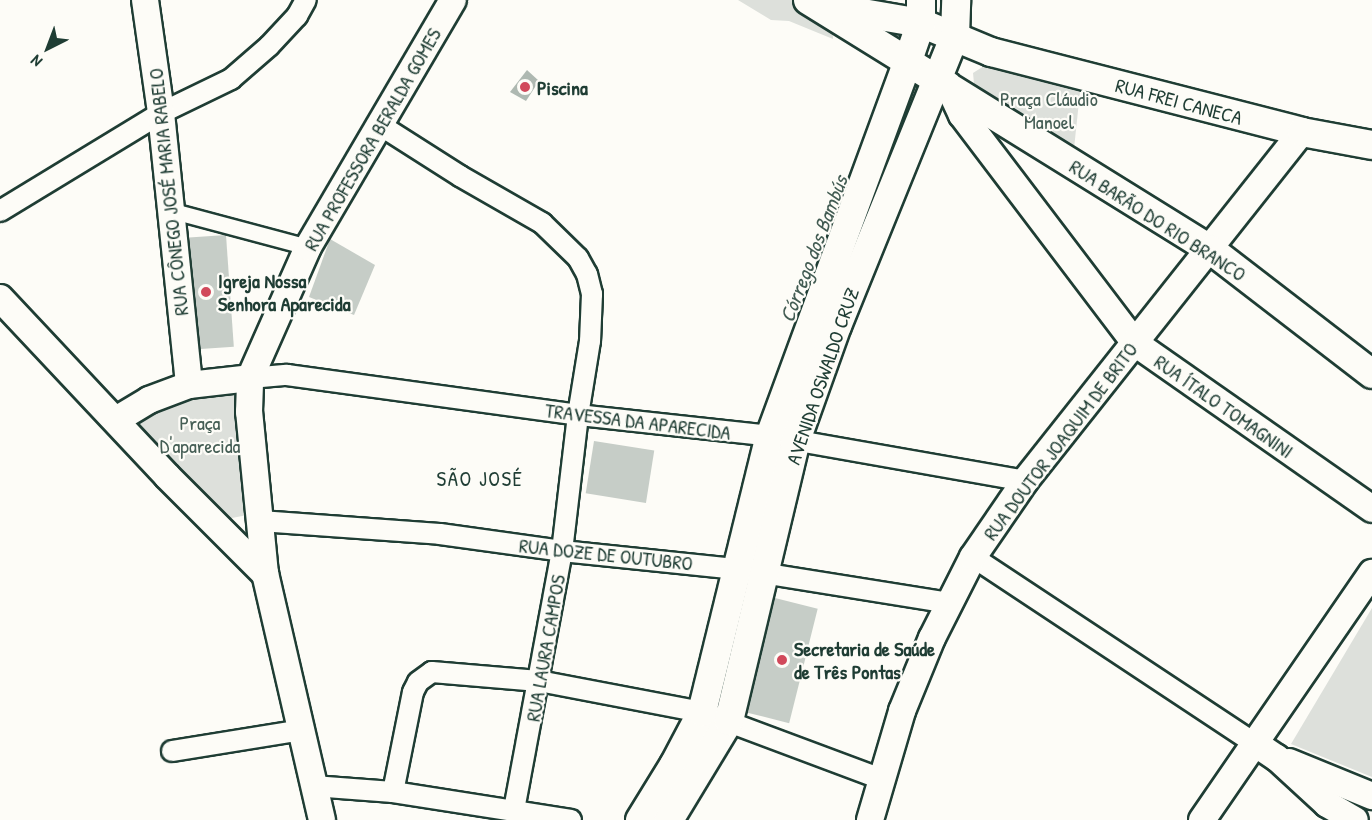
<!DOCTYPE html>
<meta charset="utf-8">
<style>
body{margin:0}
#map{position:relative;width:1372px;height:820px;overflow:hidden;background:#fdfcf7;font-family:"Patrick Hand",sans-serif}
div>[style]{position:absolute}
.green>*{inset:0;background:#dde0db}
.water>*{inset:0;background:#aeb8b1}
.building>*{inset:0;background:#c6cdc7;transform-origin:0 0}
.roads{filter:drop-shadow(2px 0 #1f3d34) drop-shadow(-2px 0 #1f3d34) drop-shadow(0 2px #1f3d34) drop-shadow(0 -2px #1f3d34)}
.pedestrian>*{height:15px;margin:-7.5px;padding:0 7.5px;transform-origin:7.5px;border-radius:7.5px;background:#fdfcf7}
.minor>*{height:20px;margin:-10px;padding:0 10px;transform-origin:10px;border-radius:10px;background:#fdfcf7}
.tertiary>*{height:26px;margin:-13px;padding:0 13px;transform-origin:13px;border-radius:13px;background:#fdfcf7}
.secondary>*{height:28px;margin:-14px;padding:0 14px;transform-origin:14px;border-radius:14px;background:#fdfcf7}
.dots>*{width:16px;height:16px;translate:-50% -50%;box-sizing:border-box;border:3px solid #fdfcf7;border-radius:50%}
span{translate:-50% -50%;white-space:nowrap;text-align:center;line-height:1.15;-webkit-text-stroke:4.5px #fdfcf7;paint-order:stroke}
.poi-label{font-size:20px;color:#1f3d34;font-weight:700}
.left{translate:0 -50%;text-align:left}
.park-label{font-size:20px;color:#455e55}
.street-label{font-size:20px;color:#1f3d34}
.water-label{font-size:21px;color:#435c53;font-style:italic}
.neighbourhood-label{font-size:21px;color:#1f3d34;letter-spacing:1.5px}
.north{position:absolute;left:18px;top:18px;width:60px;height:60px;-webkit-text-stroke:4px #fdfcf7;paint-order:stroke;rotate:222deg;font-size:16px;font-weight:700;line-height:24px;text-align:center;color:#1f3d34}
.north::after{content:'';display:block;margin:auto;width:21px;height:27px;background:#1f3d34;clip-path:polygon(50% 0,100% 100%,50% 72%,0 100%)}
</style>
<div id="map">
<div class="green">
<div style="clip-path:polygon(738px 0,798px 0,833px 30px,833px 39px,789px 21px,771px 20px)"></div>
<div style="clip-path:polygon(984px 66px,1080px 92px,1073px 158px,975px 94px,973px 73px)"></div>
<div style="clip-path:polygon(243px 384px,253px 514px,221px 520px,127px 422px,151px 406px)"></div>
<div style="clip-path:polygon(1372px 608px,1372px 777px,1291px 744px)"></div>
</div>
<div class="water">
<div style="clip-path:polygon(527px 70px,539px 81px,526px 101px,510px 92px)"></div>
</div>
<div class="building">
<div style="left:226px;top:235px;width:112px;height:37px;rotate:86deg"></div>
<div style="clip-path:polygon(330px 239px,375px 265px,354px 315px,309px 297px)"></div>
<div style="left:594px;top:441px;width:61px;height:53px;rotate:9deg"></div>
<div style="left:775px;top:598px;width:44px;height:118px;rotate:14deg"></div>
</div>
<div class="roads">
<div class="pedestrian">
<div style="left:169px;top:210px;width:144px;rotate:14.9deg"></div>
</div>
<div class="minor">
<div style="left:380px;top:125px;width:95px;rotate:32.5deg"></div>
<div style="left:460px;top:176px;width:95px;rotate:29.8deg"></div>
<div style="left:542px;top:223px;width:50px;rotate:44.2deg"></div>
<div style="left:578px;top:258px;width:18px;rotate:61deg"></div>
<div style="left:587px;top:274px;width:21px;rotate:76deg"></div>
<div style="left:592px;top:294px;width:47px;rotate:92.4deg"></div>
<div style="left:590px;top:341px;width:75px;rotate:99.2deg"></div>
<div style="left:578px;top:415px;width:137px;rotate:96.7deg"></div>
<div style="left:562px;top:551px;width:264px;rotate:100.5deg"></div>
<div style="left:0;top:211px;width:188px;rotate:-31.3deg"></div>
<div style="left:161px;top:113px;width:78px;rotate:-25.9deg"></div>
<div style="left:231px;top:79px;width:50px;rotate:-41deg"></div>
<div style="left:269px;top:46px;width:41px;rotate:-47deg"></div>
<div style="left:297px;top:16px;width:18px;rotate:-61deg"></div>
<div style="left:250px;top:378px;width:37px;rotate:-5deg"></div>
<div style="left:287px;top:375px;width:294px;rotate:7.8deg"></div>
<div style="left:578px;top:415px;width:193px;rotate:6.2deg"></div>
<div style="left:770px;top:436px;width:259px;rotate:10deg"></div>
<div style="left:260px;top:521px;width:180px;rotate:4.1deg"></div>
<div style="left:440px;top:534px;width:123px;rotate:7.9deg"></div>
<div style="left:562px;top:551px;width:176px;rotate:5.9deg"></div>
<div style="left:737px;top:569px;width:216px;rotate:9.1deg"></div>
<div style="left:973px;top:557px;width:339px;rotate:33.5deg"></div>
<div style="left:172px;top:751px;width:132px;rotate:-9.2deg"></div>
<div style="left:313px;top:786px;width:80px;rotate:4.3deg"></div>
<div style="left:393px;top:792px;width:180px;rotate:8.9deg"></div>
<div style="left:393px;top:792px;width:102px;rotate:-78.7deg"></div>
<div style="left:413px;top:692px;width:11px;rotate:-63deg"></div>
<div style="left:418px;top:682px;width:17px;rotate:-36deg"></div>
<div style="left:432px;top:672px;width:107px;rotate:4.8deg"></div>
<div style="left:539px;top:681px;width:166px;rotate:10.8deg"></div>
<div style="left:702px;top:712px;width:191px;rotate:20.5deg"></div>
</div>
<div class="tertiary">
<div style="left:145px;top:0;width:114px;rotate:81.9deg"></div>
<div style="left:161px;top:113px;width:273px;rotate:84.1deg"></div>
<div style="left:948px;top:85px;width:33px;rotate:65deg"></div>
<div style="left:962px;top:115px;width:286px;rotate:52.8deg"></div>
<div style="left:1135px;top:343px;width:289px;rotate:35deg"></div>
<div style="left:0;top:298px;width:244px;rotate:46.8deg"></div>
<div style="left:167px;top:476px;width:139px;rotate:45deg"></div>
<div style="left:116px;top:420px;width:39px;rotate:-31deg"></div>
<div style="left:149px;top:400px;width:43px;rotate:-20.6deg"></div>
<div style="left:189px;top:385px;width:61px;rotate:-6.5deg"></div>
<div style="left:1256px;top:744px;width:25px;rotate:34deg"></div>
<div style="left:1277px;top:758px;width:68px;rotate:42.6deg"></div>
<div style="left:1327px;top:804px;width:32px;rotate:30deg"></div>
<div style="left:1289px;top:762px;width:90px;rotate:22.3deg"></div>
<div style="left:322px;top:820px;width:253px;rotate:-103deg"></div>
<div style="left:265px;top:574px;width:163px;rotate:-95.6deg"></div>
<div style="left:249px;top:412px;width:34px;rotate:-88deg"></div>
<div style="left:250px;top:378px;width:143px;rotate:-66.1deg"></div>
<div style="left:308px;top:247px;width:286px;rotate:-59.6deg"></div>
<div style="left:870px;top:820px;width:114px;rotate:-73.6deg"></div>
<div style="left:902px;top:711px;width:79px;rotate:-67.7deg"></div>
<div style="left:932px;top:638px;width:91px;rotate:-63.2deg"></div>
<div style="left:973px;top:557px;width:92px;rotate:-55.6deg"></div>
<div style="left:1025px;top:481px;width:446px;rotate:-51.6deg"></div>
<div style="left:1202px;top:820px;width:300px;rotate:-55.5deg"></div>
</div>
<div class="secondary">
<div style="left:808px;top:0;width:474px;rotate:31.8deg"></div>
<div style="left:1211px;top:250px;width:203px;rotate:37.6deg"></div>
<div style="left:828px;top:7px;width:94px;rotate:9.8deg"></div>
<div style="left:921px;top:23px;width:76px;rotate:22.5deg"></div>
<div style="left:991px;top:52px;width:321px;rotate:14.4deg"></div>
<div style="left:1302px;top:132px;width:71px;rotate:10.5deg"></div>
<div style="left:640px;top:820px;width:65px;rotate:-58.3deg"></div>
<div style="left:674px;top:765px;width:60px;rotate:-62.2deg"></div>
<div style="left:702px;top:712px;width:284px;rotate:-76.2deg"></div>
<div style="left:770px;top:436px;width:397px;rotate:-69.8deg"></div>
<div style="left:907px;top:63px;width:42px;rotate:-70.7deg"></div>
<div style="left:921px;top:23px;width:23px;rotate:-90deg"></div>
<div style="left:669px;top:820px;width:116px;rotate:-58.8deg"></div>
<div style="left:729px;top:721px;width:286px;rotate:-76.6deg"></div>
<div style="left:795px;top:443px;width:124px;rotate:-70.3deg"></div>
<div style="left:837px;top:326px;width:313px;rotate:-67.9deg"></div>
<div style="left:955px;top:36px;width:36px;rotate:-88deg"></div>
</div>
</div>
<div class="dots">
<div style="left:525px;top:87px;background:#d1495b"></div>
<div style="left:206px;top:292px;background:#d1495b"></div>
<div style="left:782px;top:660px;background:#d1495b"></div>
</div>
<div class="poi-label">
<span class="left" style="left:537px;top:87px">Piscina</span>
<span class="left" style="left:218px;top:292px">Igreja Nossa<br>Senhora Aparecida</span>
<span class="left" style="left:794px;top:660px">Secretaria de Saúde<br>de Três Pontas</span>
</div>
<div class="park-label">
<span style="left:1049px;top:110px">Praça Cláudio<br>Manoel</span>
<span style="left:200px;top:434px">Praça<br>D'aparecida</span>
</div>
<div class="street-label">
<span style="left:1179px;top:101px;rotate:15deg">RUA FREI CANECA</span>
<span style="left:372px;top:139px;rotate:-60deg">RUA PROFESSORA BERALDA GOMES</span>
<span style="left:168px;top:192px;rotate:-96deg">RUA CÔNEGO JOSÉ MARIA RABELO</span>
<span style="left:1158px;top:220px;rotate:33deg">RUA BARÃO DO RIO BRANCO</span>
<span style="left:822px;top:376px;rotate:-71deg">AVENIDA OSWALDO CRUZ</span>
<span style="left:1224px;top:406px;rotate:35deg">RUA ÍTALO TOMAGNINI</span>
<span style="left:638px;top:421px;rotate:7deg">TRAVESSA DA APARECIDA</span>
<span style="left:1060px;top:441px;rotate:-53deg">RUA DOUTOR JOAQUIM DE BRITO</span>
<span style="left:606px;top:554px;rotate:6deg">RUA DOZE DE OUTUBRO</span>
<span style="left:545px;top:648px;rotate:-80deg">RUA LAURA CAMPOS</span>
</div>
<div class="water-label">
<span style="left:814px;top:249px;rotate:-69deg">Córrego dos Bambús</span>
</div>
<div class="neighbourhood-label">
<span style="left:480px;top:479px">SÃO JOSÉ</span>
</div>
<div class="north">N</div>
</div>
